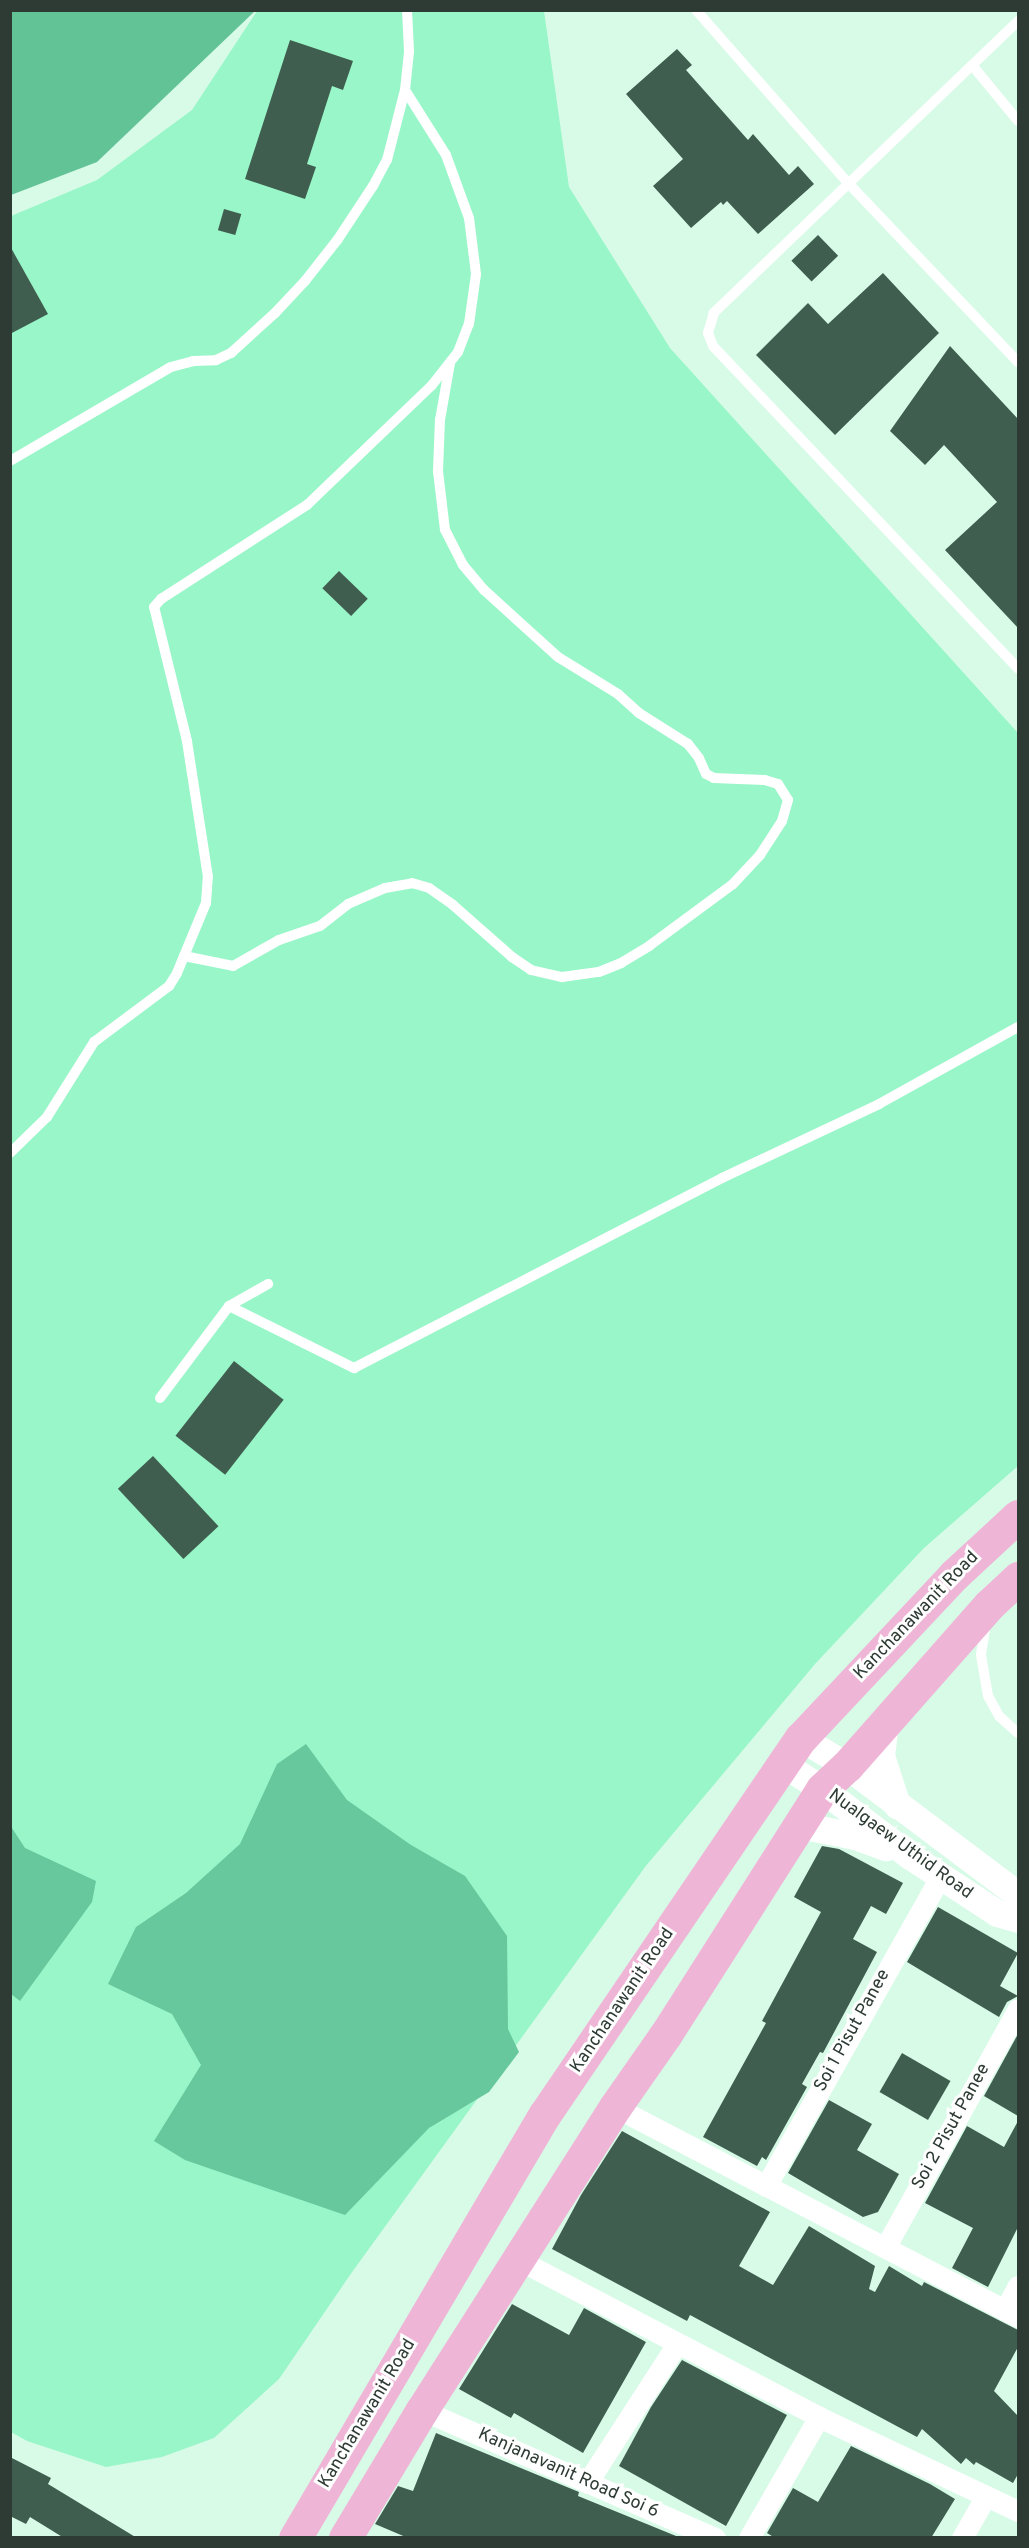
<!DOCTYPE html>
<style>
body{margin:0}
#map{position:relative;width:1029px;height:2548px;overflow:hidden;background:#d8fbe8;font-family:Overpass,sans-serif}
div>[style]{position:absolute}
.green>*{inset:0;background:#99f6c9}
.forest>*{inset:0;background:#62c397}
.water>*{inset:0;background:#66c89c}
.building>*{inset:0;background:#405e4f;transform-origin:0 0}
.service>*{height:10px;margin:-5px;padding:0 5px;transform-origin:5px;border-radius:5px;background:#fff}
.minor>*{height:21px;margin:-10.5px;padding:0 10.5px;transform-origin:10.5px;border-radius:10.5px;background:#fff}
.tertiary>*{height:27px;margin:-13.5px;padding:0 13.5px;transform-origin:13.5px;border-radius:13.5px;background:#fff}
.primary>*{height:33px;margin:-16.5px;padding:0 16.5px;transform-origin:16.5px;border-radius:16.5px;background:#efb5d6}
span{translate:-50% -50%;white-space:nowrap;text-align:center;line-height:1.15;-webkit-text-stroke:6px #fefefe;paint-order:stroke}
.street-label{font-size:18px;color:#2d3b34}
.frame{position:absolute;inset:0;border:12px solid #2d3b34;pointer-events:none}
</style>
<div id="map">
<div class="green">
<div style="clip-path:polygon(257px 11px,544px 11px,569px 187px,670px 348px,1018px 733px,1018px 1466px,924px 1548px,815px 1664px,645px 1867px,350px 2275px,279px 2379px,214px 2438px,162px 2457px,106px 2467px,27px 2441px,11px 2432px,11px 216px,97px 180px,192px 110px)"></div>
</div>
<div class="forest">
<div style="clip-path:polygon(11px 10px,255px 10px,255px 11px,97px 162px,11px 195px)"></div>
</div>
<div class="water">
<div style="clip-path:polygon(306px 1744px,347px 1800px,411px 1845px,465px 1876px,507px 1936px,508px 2029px,519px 2052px,489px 2092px,429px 2128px,345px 2215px,185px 2160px,154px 2141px,201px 2065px,172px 2014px,108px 1984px,136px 1927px,186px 1893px,240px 1844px,277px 1764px)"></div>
<div style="clip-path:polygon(10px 1825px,25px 1848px,96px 1881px,92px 1902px,20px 2001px,11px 1994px)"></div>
</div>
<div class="building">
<div style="clip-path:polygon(290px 40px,353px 61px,343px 90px,332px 86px,307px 164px,316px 167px,305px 199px,245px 179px)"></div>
<div style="clip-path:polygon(677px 49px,692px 65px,686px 70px,748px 140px,753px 134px,789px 175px,798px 166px,814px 184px,758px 234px,727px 201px,723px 205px,721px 202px,691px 228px,653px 186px,683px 159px,626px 94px)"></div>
<div style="left:224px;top:209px;width:18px;height:22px;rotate:16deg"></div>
<div style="left:818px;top:235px;width:29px;height:37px;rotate:46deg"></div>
<div style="clip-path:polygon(10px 246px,48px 314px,10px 334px)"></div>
<div style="clip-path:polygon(883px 273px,939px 333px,835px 435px,756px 355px,808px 303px,828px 324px)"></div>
<div style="clip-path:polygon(950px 346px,1018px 419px,1018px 628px,945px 550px,997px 502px,944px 445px,925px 465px,890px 431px)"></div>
<div style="left:339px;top:571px;width:40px;height:24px;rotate:44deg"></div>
<div style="left:234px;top:1361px;width:63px;height:95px;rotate:38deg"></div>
<div style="left:153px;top:1456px;width:96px;height:48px;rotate:47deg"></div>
<div style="clip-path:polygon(822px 1846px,839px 1849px,903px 1883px,886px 1914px,871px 1906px,853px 1939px,877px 1952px,823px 2053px,820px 2052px,802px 2084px,807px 2087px,766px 2160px,762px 2157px,757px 2166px,703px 2137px,766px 2023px,762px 2021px,821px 1912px,794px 1897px)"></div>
<div style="clip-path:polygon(938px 1907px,1018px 1953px,1000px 1986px,1018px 1996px,1007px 2002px,999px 2017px,907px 1962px)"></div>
<div style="clip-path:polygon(1018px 2034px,1018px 2116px,984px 2096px)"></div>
<div style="left:902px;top:2053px;width:56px;height:45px;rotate:30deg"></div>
<div style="clip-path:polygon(829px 2100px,872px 2124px,857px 2150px,899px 2174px,878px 2212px,863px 2217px,788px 2173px)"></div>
<div style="clip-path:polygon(1018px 2121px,1018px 2227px,988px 2287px,952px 2268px,973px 2228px,925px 2203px,967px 2126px,1004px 2147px)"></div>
<div style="clip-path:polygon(622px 2131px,770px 2212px,739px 2266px,773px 2285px,809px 2226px,875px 2266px,869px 2289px,875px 2292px,889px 2266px,922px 2286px,924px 2282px,1018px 2330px,1018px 2347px,994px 2391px,1018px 2416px,1018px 2474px,1013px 2483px,976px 2462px,974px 2465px,966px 2458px,961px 2464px,922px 2429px,917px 2437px,690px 2315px,687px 2321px,552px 2249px,581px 2195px)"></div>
<div style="clip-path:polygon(512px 2304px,569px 2335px,584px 2308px,646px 2342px,583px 2453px,514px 2413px,511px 2418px,459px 2389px)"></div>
<div style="clip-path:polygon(682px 2360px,787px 2415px,726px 2526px,619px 2466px,651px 2407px)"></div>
<div style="clip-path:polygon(436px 2433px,545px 2478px,579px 2492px,578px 2496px,681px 2538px,408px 2538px,375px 2524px,398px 2486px,413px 2491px)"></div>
<div style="clip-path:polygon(851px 2446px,930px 2484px,955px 2499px,931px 2538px,775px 2538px,767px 2533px,793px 2488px,818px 2502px)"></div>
<div style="clip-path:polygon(10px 2457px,51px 2478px,48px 2484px,137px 2538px,64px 2538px,30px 2517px,26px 2524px,10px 2516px)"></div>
</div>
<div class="service">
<div style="left:696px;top:10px;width:233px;rotate:48.7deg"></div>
<div style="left:850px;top:185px;width:244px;rotate:46.5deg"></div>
<div style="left:1018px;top:21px;width:422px;rotate:136.2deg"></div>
<div style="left:714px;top:313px;width:21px;rotate:107deg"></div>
<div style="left:708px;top:333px;width:14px;rotate:69deg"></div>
<div style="left:713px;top:346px;width:444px;rotate:46.6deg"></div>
<div style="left:972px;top:65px;width:72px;rotate:50.6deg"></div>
<div style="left:10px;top:461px;width:186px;rotate:-30.3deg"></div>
<div style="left:171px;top:367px;width:23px;rotate:-15deg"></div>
<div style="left:193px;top:361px;width:23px;rotate:-2deg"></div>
<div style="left:216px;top:360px;width:17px;rotate:-25deg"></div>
<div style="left:231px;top:353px;width:59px;rotate:-42.3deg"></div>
<div style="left:275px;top:313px;width:44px;rotate:-46.8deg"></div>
<div style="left:305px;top:281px;width:53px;rotate:-51.8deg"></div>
<div style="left:338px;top:239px;width:64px;rotate:-56.6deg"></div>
<div style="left:373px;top:186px;width:30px;rotate:-62deg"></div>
<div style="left:387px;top:160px;width:72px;rotate:-75.6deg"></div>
<div style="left:405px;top:90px;width:39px;rotate:-84deg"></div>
<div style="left:409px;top:51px;width:41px;rotate:-92.8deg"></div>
<div style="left:184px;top:956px;width:50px;rotate:11.5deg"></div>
<div style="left:233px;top:966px;width:53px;rotate:-29.5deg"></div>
<div style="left:279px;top:940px;width:43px;rotate:-18.9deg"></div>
<div style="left:320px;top:926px;width:36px;rotate:-38deg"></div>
<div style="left:348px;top:904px;width:40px;rotate:-23.4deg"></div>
<div style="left:385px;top:888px;width:27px;rotate:-10deg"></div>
<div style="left:412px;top:883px;width:18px;rotate:16deg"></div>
<div style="left:429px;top:888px;width:29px;rotate:35deg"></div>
<div style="left:453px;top:905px;width:79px;rotate:41.4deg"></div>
<div style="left:512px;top:957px;width:23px;rotate:34deg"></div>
<div style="left:531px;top:970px;width:32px;rotate:13deg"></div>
<div style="left:562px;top:977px;width:37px;rotate:-8deg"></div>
<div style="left:599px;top:972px;width:24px;rotate:-22deg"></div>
<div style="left:621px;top:963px;width:33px;rotate:-31deg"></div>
<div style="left:649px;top:946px;width:104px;rotate:-36.4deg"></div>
<div style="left:733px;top:884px;width:40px;rotate:-47deg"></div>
<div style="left:760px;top:855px;width:40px;rotate:-57.1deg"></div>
<div style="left:782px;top:821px;width:22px;rotate:-74deg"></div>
<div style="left:788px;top:800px;width:19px;rotate:-122deg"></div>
<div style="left:778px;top:784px;width:14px;rotate:-163deg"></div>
<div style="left:765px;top:780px;width:51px;rotate:-177.8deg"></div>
<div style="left:714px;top:778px;width:9px;rotate:-153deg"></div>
<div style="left:706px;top:774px;width:17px;rotate:-114deg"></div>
<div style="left:699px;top:758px;width:18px;rotate:-128deg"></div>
<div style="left:688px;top:744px;width:58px;rotate:-147.7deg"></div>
<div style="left:639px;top:713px;width:28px;rotate:-138deg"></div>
<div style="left:618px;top:694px;width:70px;rotate:-148.3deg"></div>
<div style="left:558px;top:657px;width:100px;rotate:-137.8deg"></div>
<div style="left:484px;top:590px;width:33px;rotate:-130deg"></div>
<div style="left:463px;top:565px;width:39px;rotate:-117deg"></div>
<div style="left:445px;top:530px;width:59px;rotate:-96.8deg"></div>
<div style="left:438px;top:471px;width:51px;rotate:-87.8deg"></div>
<div style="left:440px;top:420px;width:58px;rotate:-80deg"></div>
<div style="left:10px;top:1153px;width:52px;rotate:-44.2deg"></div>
<div style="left:47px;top:1117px;width:89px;rotate:-57.9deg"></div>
<div style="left:94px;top:1042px;width:94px;rotate:-36.7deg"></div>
<div style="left:169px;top:986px;width:15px;rotate:-58deg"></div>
<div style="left:177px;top:973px;width:76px;rotate:-67.5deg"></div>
<div style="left:206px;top:903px;width:26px;rotate:-86deg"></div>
<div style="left:208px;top:877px;width:138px;rotate:-98.8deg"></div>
<div style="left:187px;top:741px;width:138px;rotate:-103.8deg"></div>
<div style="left:154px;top:607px;width:11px;rotate:-49deg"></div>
<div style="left:161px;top:599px;width:174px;rotate:-32.8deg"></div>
<div style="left:307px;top:505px;width:173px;rotate:-43.8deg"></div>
<div style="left:432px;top:385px;width:42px;rotate:-51.8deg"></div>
<div style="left:458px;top:352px;width:30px;rotate:-69deg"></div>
<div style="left:469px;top:324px;width:50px;rotate:-82deg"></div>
<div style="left:476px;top:274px;width:56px;rotate:-97.1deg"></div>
<div style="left:469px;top:218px;width:67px;rotate:-110.1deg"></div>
<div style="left:446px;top:155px;width:77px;rotate:-122.2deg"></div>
<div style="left:229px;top:1306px;width:140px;rotate:26.4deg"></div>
<div style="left:354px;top:1368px;width:414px;rotate:-27.3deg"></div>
<div style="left:722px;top:1178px;width:174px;rotate:-25.2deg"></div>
<div style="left:879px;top:1104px;width:159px;rotate:-29deg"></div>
<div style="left:160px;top:1398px;width:115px;rotate:-53.1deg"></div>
<div style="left:229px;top:1306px;width:45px;rotate:-29.4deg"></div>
<div style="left:986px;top:1623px;width:32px;rotate:99deg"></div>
<div style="left:981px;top:1655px;width:42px;rotate:80.3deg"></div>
<div style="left:988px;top:1696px;width:23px;rotate:61deg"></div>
<div style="left:999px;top:1716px;width:25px;rotate:42deg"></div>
</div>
<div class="minor">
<div style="left:615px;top:2107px;width:454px;rotate:27.5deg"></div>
<div style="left:766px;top:2186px;width:356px;rotate:-60.6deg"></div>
<div style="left:886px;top:2246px;width:271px;rotate:-60.9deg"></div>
<div style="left:519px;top:2260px;width:339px;rotate:27.6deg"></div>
<div style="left:819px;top:2417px;width:220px;rotate:25.3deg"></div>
<div style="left:1005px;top:2310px;width:27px;rotate:-62deg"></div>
<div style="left:422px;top:2410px;width:320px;rotate:23.6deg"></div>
<div style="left:587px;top:2483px;width:166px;rotate:-57.1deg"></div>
<div style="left:749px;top:2538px;width:140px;rotate:-60deg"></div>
<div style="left:962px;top:2538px;width:48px;rotate:-60.3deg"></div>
</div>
<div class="tertiary">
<div style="left:885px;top:1723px;width:33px;rotate:97deg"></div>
<div style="left:881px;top:1756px;width:52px;rotate:71.9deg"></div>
<div style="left:801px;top:1738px;width:54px;rotate:31.3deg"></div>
<div style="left:847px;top:1766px;width:214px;rotate:37deg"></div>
<div style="left:785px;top:1765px;width:44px;rotate:33deg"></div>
<div style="left:822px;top:1789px;width:111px;rotate:37.3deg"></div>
<div style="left:910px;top:1856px;width:104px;rotate:33.2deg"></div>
<div style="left:997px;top:1913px;width:22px;rotate:16deg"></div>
<div style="left:799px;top:1825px;width:57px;rotate:11.1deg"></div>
<div style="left:855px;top:1836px;width:33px;rotate:20deg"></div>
</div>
<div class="primary">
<div style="left:295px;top:2538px;width:492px;rotate:-59.5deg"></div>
<div style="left:545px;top:2114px;width:455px;rotate:-55.8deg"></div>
<div style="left:801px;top:1738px;width:224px;rotate:-46.8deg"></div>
<div style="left:954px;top:1575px;width:87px;rotate:-42.7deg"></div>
<div style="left:345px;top:2538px;width:149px;rotate:-59deg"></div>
<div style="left:422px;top:2410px;width:359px;rotate:-57.5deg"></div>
<div style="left:615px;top:2107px;width:89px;rotate:-55.1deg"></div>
<div style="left:666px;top:2034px;width:290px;rotate:-57.5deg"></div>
<div style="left:822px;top:1789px;width:34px;rotate:-43deg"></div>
<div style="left:847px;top:1766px;width:215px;rotate:-48.6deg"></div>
<div style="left:989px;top:1605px;width:40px;rotate:-43deg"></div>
</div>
<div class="street-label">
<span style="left:917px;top:1616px;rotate:-46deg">Kanchanawanit Road</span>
<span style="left:900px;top:1845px;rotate:36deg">Nualgaew Uthid Road</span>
<span style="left:623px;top:2001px;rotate:-56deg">Kanchanawanit Road</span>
<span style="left:853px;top:2031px;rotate:-61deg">Soi 1 Pisut Panee</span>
<span style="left:952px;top:2127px;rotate:-61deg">Soi 2 Pisut Panee</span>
<span style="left:368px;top:2414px;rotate:-59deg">Kanchanawanit Road</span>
<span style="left:568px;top:2474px;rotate:24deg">Kanjanavanit Road Soi 6</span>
</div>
<div class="frame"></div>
</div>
